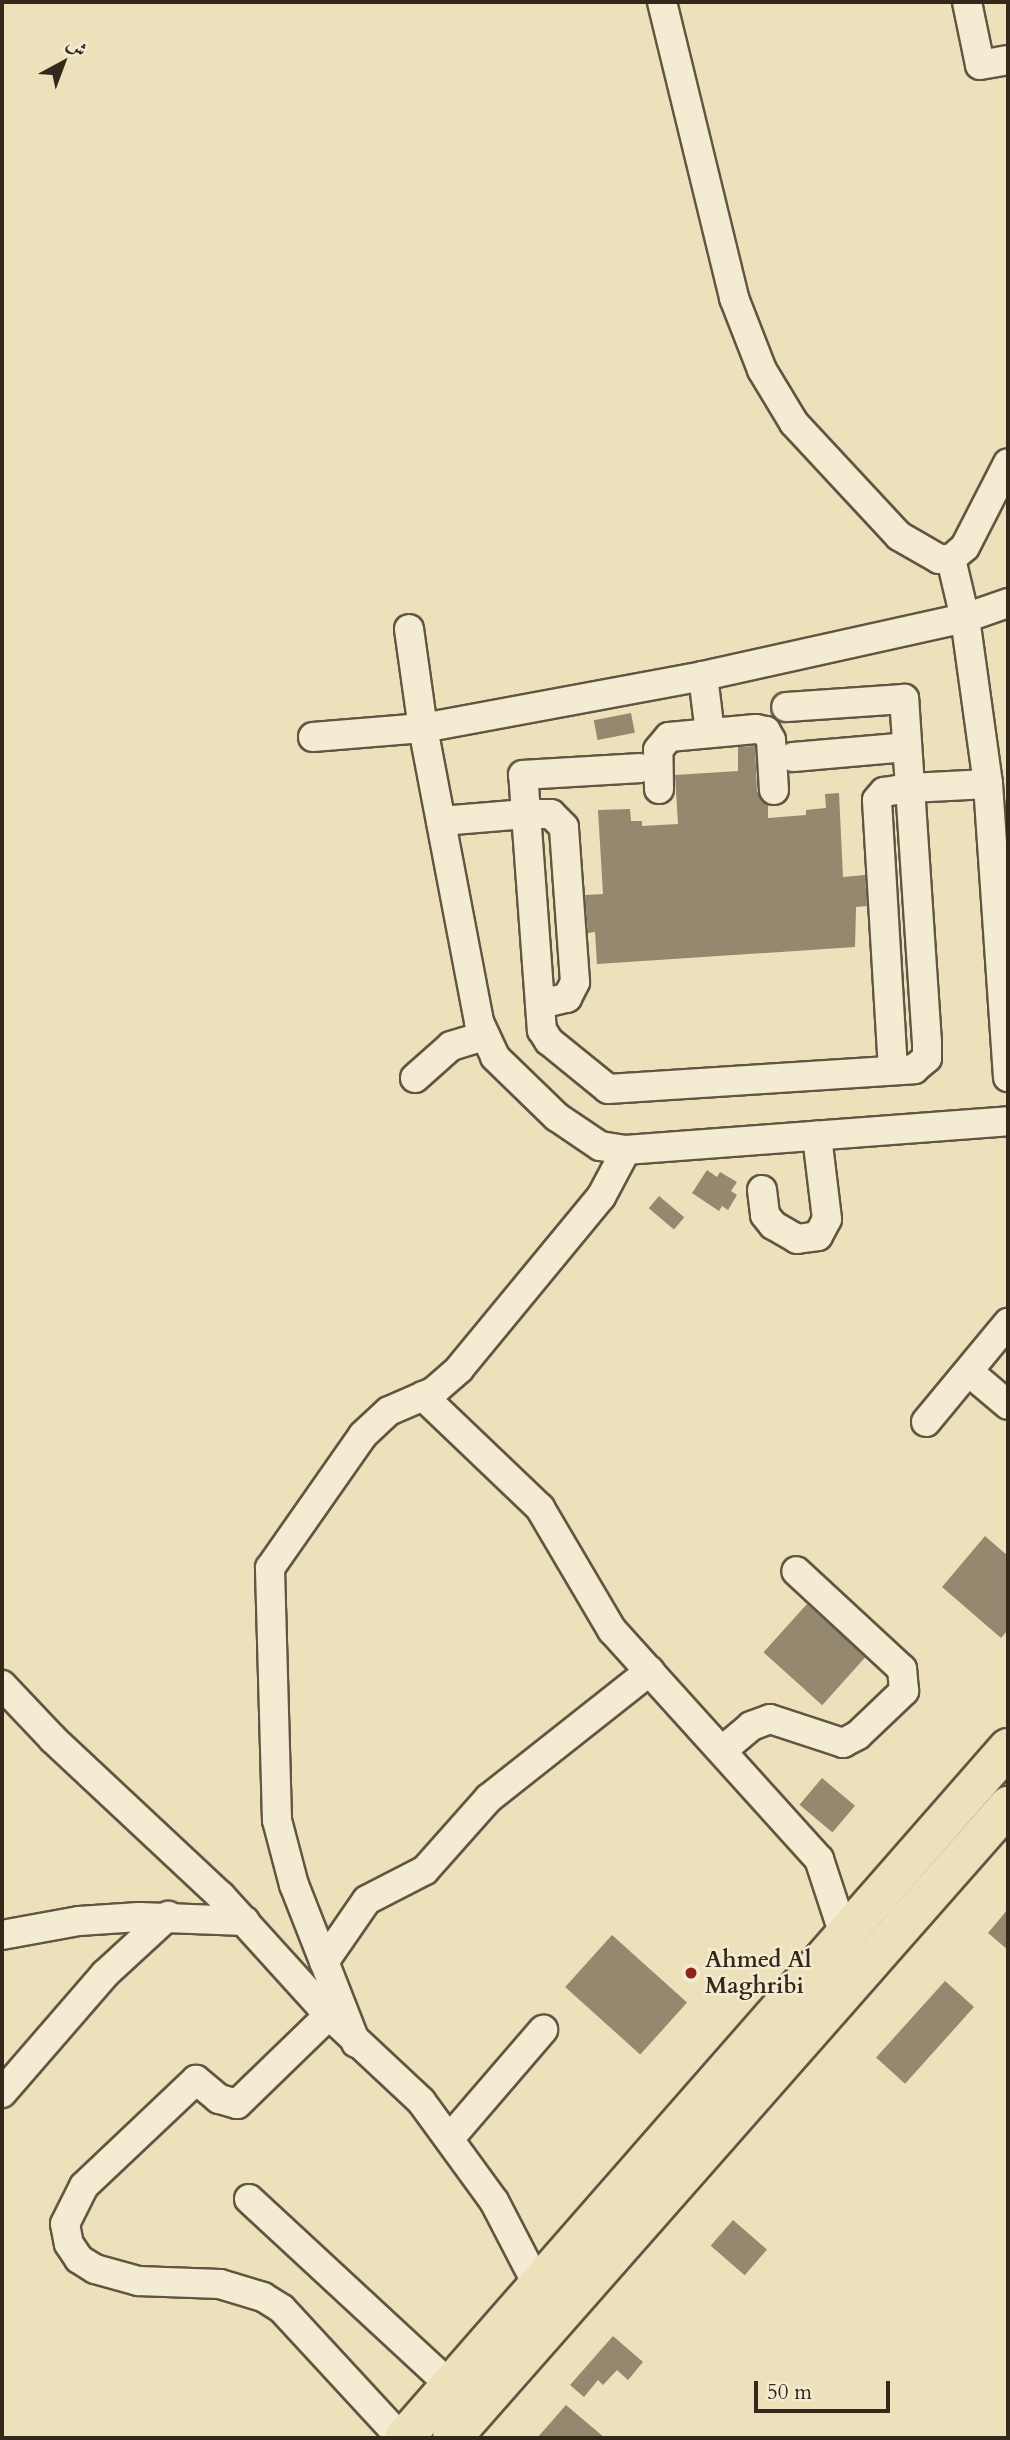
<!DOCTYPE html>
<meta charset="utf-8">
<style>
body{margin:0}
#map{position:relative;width:1010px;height:2440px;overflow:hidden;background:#ede1bb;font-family:Cardo,Amiri,serif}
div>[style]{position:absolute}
.building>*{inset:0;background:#94886e;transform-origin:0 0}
.roads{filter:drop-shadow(2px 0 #625642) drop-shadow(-2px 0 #625642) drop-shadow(0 2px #625642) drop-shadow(0 -2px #625642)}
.minor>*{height:28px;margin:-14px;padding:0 14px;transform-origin:14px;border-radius:14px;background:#f3ecd3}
.highway>*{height:38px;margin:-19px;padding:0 19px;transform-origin:19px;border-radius:19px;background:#ede1bb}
.dots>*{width:19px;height:19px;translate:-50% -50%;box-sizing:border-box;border:4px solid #f3ecd3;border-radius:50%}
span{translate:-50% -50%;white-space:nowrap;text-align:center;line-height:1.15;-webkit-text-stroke:5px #f3ecd3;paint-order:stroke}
.poi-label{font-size:23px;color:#33281a;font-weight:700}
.left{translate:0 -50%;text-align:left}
.frame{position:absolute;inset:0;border:4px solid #33281a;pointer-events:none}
.north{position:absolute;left:28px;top:28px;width:70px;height:70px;-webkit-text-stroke:5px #f3ecd3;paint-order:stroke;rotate:41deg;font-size:19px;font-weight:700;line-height:28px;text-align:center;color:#33281a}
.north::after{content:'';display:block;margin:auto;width:24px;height:32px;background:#33281a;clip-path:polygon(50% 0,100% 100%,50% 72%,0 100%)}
.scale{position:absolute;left:754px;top:2381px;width:136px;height:32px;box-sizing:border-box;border:4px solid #33281a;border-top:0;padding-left:9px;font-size:21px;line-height:24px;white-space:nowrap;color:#33281a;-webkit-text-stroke:5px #f3ecd3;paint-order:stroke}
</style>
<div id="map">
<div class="building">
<div style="left:631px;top:713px;width:20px;height:38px;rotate:79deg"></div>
<div style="clip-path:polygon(755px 746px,757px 791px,768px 805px,768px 818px,806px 815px,806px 810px,826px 808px,825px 794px,839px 793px,843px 877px,865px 875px,867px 906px,856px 907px,855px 947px,597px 964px,595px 932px,588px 933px,585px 895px,603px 894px,598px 810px,630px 809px,631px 821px,642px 821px,642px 826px,678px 824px,675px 775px,738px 771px,738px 747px)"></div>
<div style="clip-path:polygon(707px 1170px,717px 1177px,720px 1172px,737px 1182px,731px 1191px,737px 1195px,728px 1210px,722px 1206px,719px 1211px,692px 1193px)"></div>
<div style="left:659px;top:1196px;width:33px;height:16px;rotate:40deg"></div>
<div style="clip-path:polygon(985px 1536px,1008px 1556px,1008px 1630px,1001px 1638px,942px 1587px)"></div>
<div style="left:807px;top:1604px;width:79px;height:65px;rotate:42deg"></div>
<div style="left:822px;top:1778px;width:43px;height:35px;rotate:40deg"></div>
<div style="clip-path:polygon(1008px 1909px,1008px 1950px,988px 1933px)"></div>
<div style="left:612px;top:1935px;width:101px;height:70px;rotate:42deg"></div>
<div style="left:945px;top:1981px;width:39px;height:103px;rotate:42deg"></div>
<div style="left:733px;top:2220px;width:45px;height:34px;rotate:41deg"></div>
<div style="clip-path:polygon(613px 2336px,643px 2362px,628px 2380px,617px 2370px,603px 2385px,598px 2380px,584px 2397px,570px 2385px)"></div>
<div style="clip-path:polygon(566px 2405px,605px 2438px,537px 2438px)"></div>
</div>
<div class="roads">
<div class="minor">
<div style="left:662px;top:2px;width:305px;rotate:76.3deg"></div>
<div style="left:734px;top:298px;width:77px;rotate:68.7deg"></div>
<div style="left:762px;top:370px;width:62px;rotate:58.9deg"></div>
<div style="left:794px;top:423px;width:154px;rotate:47.1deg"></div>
<div style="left:899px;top:536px;width:46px;rotate:29.9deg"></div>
<div style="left:939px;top:559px;width:12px"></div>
<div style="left:951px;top:559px;width:18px;rotate:-41deg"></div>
<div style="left:965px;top:547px;width:94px;rotate:-62.9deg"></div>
<div style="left:967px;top:2px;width:64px;rotate:78.3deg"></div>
<div style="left:980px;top:65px;width:28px;rotate:-10deg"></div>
<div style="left:951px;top:559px;width:61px;rotate:76.7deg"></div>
<div style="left:965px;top:618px;width:168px;rotate:82.1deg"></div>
<div style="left:988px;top:784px;width:294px;rotate:86.1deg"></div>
<div style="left:409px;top:629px;width:100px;rotate:82deg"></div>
<div style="left:423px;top:728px;width:299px;rotate:79.2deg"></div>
<div style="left:479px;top:1022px;width:38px;rotate:65deg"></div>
<div style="left:495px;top:1057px;width:86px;rotate:44.1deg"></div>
<div style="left:557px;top:1117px;width:52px;rotate:34deg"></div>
<div style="left:600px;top:1146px;width:26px;rotate:9deg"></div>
<div style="left:626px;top:1150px;width:383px;rotate:-4.3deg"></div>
<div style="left:703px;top:676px;width:57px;rotate:83deg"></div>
<div style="left:313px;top:737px;width:110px;rotate:-4.7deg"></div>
<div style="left:423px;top:728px;width:285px;rotate:-10.5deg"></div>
<div style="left:703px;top:676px;width:268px;rotate:-12.5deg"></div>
<div style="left:965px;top:618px;width:46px;rotate:-19.2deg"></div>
<div style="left:793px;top:757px;width:114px;rotate:-5deg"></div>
<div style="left:659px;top:789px;width:39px;rotate:-91deg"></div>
<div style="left:658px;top:750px;width:17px;rotate:-50deg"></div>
<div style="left:669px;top:737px;width:87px;rotate:-5.3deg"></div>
<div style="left:756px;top:729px;width:10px;rotate:11deg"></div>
<div style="left:766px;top:731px;width:10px;rotate:61deg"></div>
<div style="left:771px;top:740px;width:50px;rotate:86.6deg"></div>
<div style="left:441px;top:821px;width:85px;rotate:-4.7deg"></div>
<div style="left:526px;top:814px;width:217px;rotate:85.8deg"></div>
<div style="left:542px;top:1030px;width:13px;rotate:58deg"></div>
<div style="left:549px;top:1041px;width:76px;rotate:39.1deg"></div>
<div style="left:608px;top:1089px;width:307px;rotate:-3.7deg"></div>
<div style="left:914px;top:1069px;width:17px;rotate:-40deg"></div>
<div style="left:927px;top:1058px;width:15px;rotate:-90deg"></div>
<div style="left:927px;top:1043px;width:345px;rotate:-93.8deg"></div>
<div style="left:904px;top:699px;width:118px;rotate:176.1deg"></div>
<div style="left:540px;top:1004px;width:28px;rotate:-13deg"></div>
<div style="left:567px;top:998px;width:18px;rotate:-63deg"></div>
<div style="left:575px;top:982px;width:155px;rotate:-94.1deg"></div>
<div style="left:564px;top:827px;width:18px;rotate:-135deg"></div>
<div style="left:551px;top:814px;width:25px;rotate:180deg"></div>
<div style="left:526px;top:814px;width:39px;rotate:-94deg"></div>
<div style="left:523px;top:775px;width:117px;rotate:-3.4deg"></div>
<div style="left:893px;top:1070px;width:270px;rotate:-93.4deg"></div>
<div style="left:877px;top:800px;width:11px;rotate:-49deg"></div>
<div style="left:884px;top:792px;width:26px;rotate:-9deg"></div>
<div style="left:910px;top:788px;width:78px;rotate:-2.9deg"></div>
<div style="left:415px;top:1078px;width:48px;rotate:-41.6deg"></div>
<div style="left:451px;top:1046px;width:34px;rotate:-17deg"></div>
<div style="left:762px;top:1190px;width:25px;rotate:83deg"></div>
<div style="left:765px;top:1215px;width:13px;rotate:51deg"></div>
<div style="left:773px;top:1225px;width:28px;rotate:30deg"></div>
<div style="left:797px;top:1239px;width:21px;rotate:-8deg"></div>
<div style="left:818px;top:1236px;width:19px;rotate:-62deg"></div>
<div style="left:827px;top:1219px;width:84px;rotate:-96.9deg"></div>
<div style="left:969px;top:1372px;width:51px;rotate:40.2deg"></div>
<div style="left:423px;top:1396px;width:162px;rotate:43.7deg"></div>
<div style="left:540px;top:1508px;width:142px;rotate:59.5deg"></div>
<div style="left:612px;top:1630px;width:309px;rotate:47.9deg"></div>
<div style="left:819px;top:1859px;width:80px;rotate:71.8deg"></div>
<div style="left:926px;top:1422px;width:129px;rotate:-50.4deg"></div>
<div style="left:2px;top:1685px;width:74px;rotate:46.6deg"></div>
<div style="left:53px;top:1739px;width:230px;rotate:43.1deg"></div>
<div style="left:221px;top:1896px;width:161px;rotate:47.8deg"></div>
<div style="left:329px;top:2015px;width:126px;rotate:43.1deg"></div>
<div style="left:421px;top:2101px;width:124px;rotate:53.9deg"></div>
<div style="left:494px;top:2201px;width:96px;rotate:62.6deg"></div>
<div style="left:724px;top:1749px;width:35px;rotate:-40deg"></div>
<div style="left:751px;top:1726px;width:20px;rotate:-20deg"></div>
<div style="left:770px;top:1719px;width:77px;rotate:18.2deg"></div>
<div style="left:843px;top:1743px;width:17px;rotate:-28deg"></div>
<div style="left:858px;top:1735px;width:64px;rotate:-43.7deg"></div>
<div style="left:904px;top:1691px;width:22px;rotate:-95deg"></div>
<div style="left:902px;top:1669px;width:144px;rotate:-137.2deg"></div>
<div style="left:2px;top:1935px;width:78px;rotate:-10.3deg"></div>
<div style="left:79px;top:1921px;width:60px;rotate:-3.8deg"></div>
<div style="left:139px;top:1917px;width:106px;rotate:2.2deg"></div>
<div style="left:324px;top:1962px;width:75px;rotate:-55.3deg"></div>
<div style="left:367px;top:1900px;width:65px;rotate:-27.3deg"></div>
<div style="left:425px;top:1870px;width:96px;rotate:-48.4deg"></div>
<div style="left:489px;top:1798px;width:205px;rotate:-38.3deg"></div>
<div style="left:329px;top:2015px;width:128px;rotate:135.9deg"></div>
<div style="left:237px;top:2104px;width:19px;rotate:-164deg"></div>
<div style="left:219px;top:2099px;width:30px;rotate:-140deg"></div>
<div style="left:196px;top:2080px;width:154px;rotate:136.6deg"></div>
<div style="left:84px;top:2186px;width:42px;rotate:116.6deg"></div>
<div style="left:65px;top:2224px;width:20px;rotate:79deg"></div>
<div style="left:69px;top:2244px;width:18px;rotate:56deg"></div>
<div style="left:79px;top:2259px;width:19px;rotate:32deg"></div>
<div style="left:95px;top:2269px;width:45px;rotate:15.6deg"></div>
<div style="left:138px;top:2281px;width:82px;rotate:2.1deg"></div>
<div style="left:220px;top:2284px;width:45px;rotate:16.8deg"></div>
<div style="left:263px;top:2297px;width:22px;rotate:32deg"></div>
<div style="left:282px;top:2309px;width:176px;rotate:47.3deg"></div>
<div style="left:356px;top:2043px;width:170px;rotate:-111.4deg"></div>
<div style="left:294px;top:1885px;width:67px;rotate:-104.7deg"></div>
<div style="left:277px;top:1820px;width:252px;rotate:-91.6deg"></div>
<div style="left:270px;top:1568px;width:162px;rotate:-55deg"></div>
<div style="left:363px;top:1435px;width:35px;rotate:-43deg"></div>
<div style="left:389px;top:1411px;width:48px;rotate:-23.4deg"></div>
<div style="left:433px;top:1392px;width:35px;rotate:-41deg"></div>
<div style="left:459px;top:1369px;width:223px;rotate:-50.5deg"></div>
<div style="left:601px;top:1197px;width:53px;rotate:-62deg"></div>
<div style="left:2px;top:2093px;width:157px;rotate:-49.1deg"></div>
<div style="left:105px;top:1974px;width:86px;rotate:-42.6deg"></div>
<div style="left:450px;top:2138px;width:143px;rotate:-49.3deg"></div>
<div style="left:249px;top:2199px;width:272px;rotate:42.8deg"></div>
</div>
<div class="highway">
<div style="left:404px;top:2438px;width:917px;rotate:-48.8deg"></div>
<div style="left:452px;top:2438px;width:842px;rotate:-48.66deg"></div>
</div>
</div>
<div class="dots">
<div style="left:691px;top:1973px;background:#8f2418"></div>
</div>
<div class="poi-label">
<span class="left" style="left:705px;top:1973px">Ahmed Al<br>Maghribi</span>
</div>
<div class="frame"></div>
<div class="north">ش</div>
<div class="scale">50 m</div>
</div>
